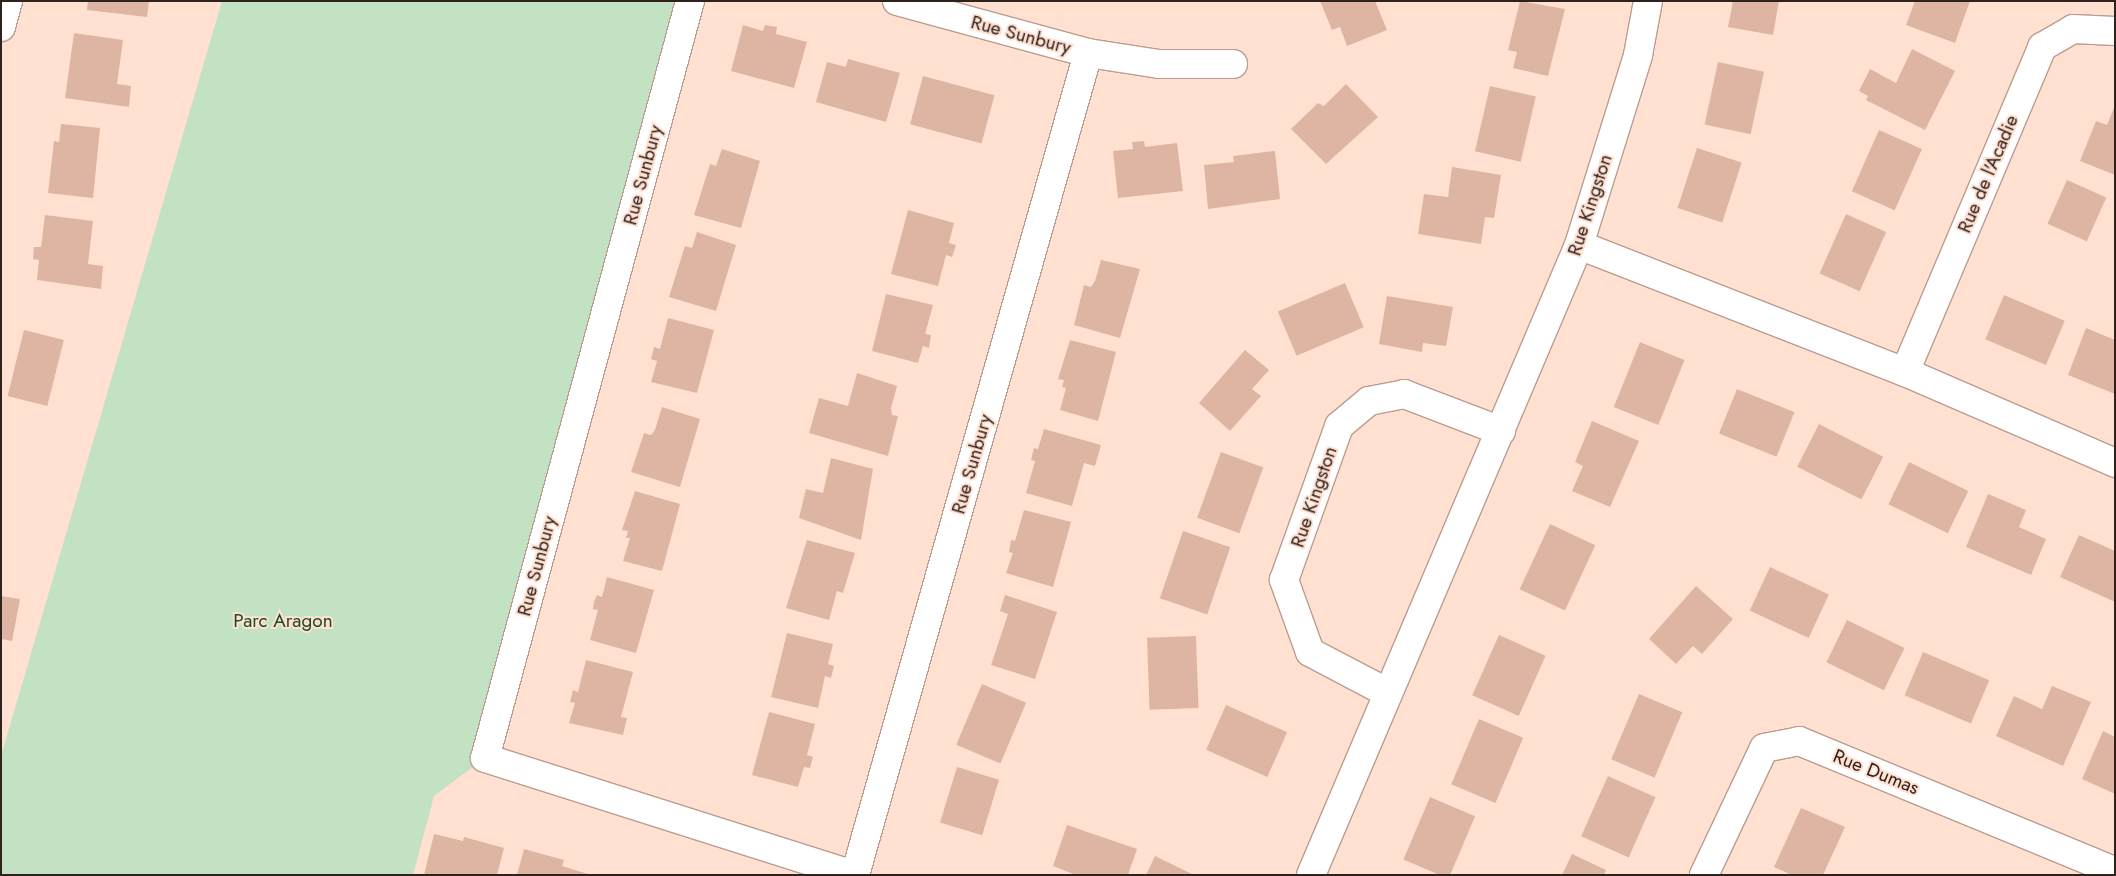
<!DOCTYPE html>
<style>
body{margin:0}
#map{position:relative;width:2116px;height:876px;overflow:hidden;background:#ffe0d1;font-family:Jost,sans-serif}
div>[style]{position:absolute}
.green>*{inset:0;background:#c3e2c4}
.building>*{inset:0;background:#ddb5a2;transform-origin:0 0}
.roads{filter:drop-shadow(1px 0 #ba9d8f) drop-shadow(-1px 0 #ba9d8f) drop-shadow(0 1px #ba9d8f) drop-shadow(0 -1px #ba9d8f)}
.minor>*{height:28px;margin:-14px;padding:0 14px;transform-origin:14px;border-radius:14px;background:#fff}
span{translate:-50% -50%;white-space:nowrap;text-align:center;line-height:1.15;-webkit-text-stroke:4px #ffe0d1;paint-order:stroke}
.street-label{font-size:19px;color:#2e221d}
.park-label{font-size:19px;color:#1c4a23}
.frame{position:absolute;inset:0;border:2px solid #2e221d;pointer-events:none}
</style>
<div id="map">
<div class="green">
<div style="clip-path:polygon(222px 1px,690px 1px,485px 758px,434px 796px,413px 875px,1px 875px,1px 756px)"></div>
</div>
<div class="building">
<div style="clip-path:polygon(88px 1px,149px 1px,147px 17px,87px 10px)"></div>
<div style="clip-path:polygon(1320px 1px,1375px 1px,1387px 30px,1347px 46px,1340px 27px,1332px 30px)"></div>
<div style="clip-path:polygon(1520px 1px,1565px 9px,1548px 76px,1513px 68px,1517px 52px,1508px 50px)"></div>
<div style="clip-path:polygon(1733px 1px,1779px 1px,1773px 35px,1728px 27px)"></div>
<div style="clip-path:polygon(1915px 1px,1970px 1px,1955px 43px,1906px 25px)"></div>
<div style="clip-path:polygon(743px 25px,763px 31px,765px 25px,777px 27px,776px 34px,807px 42px,794px 88px,731px 71px)"></div>
<div style="clip-path:polygon(74px 33px,123px 40px,117px 84px,131px 86px,129px 107px,65px 98px)"></div>
<div style="clip-path:polygon(1912px 49px,1955px 71px,1925px 130px,1866px 100px,1868px 96px,1859px 91px,1870px 69px,1896px 83px)"></div>
<div style="clip-path:polygon(848px 59px,900px 73px,886px 122px,816px 102px,827px 62px,846px 67px)"></div>
<div style="left:1718px;top:62px;width:47px;height:64px;rotate:12deg"></div>
<div style="left:923px;top:76px;width:74px;height:50px;rotate:15deg"></div>
<div style="clip-path:polygon(1346px 84px,1378px 117px,1326px 164px,1291px 129px,1318px 103px,1324px 106px)"></div>
<div style="left:1490px;top:86px;width:47px;height:67px;rotate:13deg"></div>
<div style="clip-path:polygon(2115px 105px,2115px 175px,2080px 161px,2096px 121px,2107px 125px)"></div>
<div style="clip-path:polygon(61px 124px,100px 128px,93px 198px,48px 193px,54px 141px,59px 142px)"></div>
<div style="left:1879px;top:130px;width:47px;height:67px;rotate:24deg"></div>
<div style="clip-path:polygon(1144px 141px,1145px 147px,1177px 143px,1183px 191px,1118px 198px,1113px 151px,1133px 149px,1132px 142px)"></div>
<div style="left:1697px;top:148px;width:47px;height:63px;rotate:18deg"></div>
<div style="clip-path:polygon(722px 149px,760px 161px,741px 228px,694px 215px,710px 164px,716px 166px)"></div>
<div style="clip-path:polygon(1275px 151px,1280px 199px,1208px 209px,1204px 165px,1234px 162px,1233px 156px)"></div>
<div style="clip-path:polygon(1452px 167px,1501px 175px,1494px 218px,1485px 217px,1481px 244px,1418px 234px,1424px 194px,1448px 197px)"></div>
<div style="left:2067px;top:180px;width:43px;height:48px;rotate:24deg"></div>
<div style="clip-path:polygon(908px 210px,954px 223px,949px 243px,956px 245px,952px 257px,946px 255px,938px 286px,891px 274px)"></div>
<div style="left:1846px;top:214px;width:44px;height:65px;rotate:24deg"></div>
<div style="clip-path:polygon(45px 215px,93px 221px,88px 264px,103px 266px,101px 289px,37px 280px,39px 260px,33px 259px,34px 247px,41px 247px)"></div>
<div style="clip-path:polygon(697px 232px,736px 245px,716px 311px,669px 297px,685px 246px,692px 248px)"></div>
<div style="clip-path:polygon(1101px 260px,1140px 269px,1120px 338px,1074px 325px,1084px 285px,1091px 287px,1095px 281px)"></div>
<div style="left:1345px;top:283px;width:48px;height:73px;rotate:67deg"></div>
<div style="clip-path:polygon(886px 294px,933px 305px,925px 334px,931px 335px,929px 348px,923px 346px,918px 363px,872px 351px)"></div>
<div style="left:2004px;top:295px;width:66px;height:48px;rotate:23deg"></div>
<div style="clip-path:polygon(1387px 296px,1453px 307px,1446px 346px,1423px 343px,1422px 352px,1379px 344px)"></div>
<div style="clip-path:polygon(668px 318px,714px 330px,697px 393px,651px 382px,657px 361px,651px 359px,654px 347px,660px 349px)"></div>
<div style="clip-path:polygon(2086px 328px,2115px 340px,2115px 394px,2068px 375px)"></div>
<div style="left:24px;top:330px;width:41px;height:68px;rotate:14deg"></div>
<div style="clip-path:polygon(1070px 340px,1116px 352px,1098px 421px,1060px 410px,1066px 388px,1062px 387px,1064px 380px,1058px 379px)"></div>
<div style="left:1640px;top:342px;width:48px;height:70px;rotate:22deg"></div>
<div style="clip-path:polygon(1245px 350px,1269px 370px,1252px 389px,1261px 396px,1230px 431px,1199px 403px)"></div>
<div style="clip-path:polygon(857px 373px,897px 386px,891px 408px,892px 415px,898px 416px,888px 456px,809px 433px,819px 398px,848px 406px)"></div>
<div style="left:1737px;top:389px;width:62px;height:48px;rotate:22deg"></div>
<div style="clip-path:polygon(662px 407px,700px 419px,680px 487px,631px 472px,644px 433px,651px 435px,655px 430px)"></div>
<div style="clip-path:polygon(1592px 421px,1639px 441px,1610px 507px,1572px 491px,1583px 466px,1575px 462px)"></div>
<div style="left:1819px;top:424px;width:72px;height:48px;rotate:27deg"></div>
<div style="clip-path:polygon(1044px 429px,1101px 445px,1095px 466px,1084px 463px,1072px 506px,1026px 493px,1035px 461px,1031px 460px,1034px 448px,1038px 449px)"></div>
<div style="left:1221px;top:452px;width:45px;height:70px;rotate:20deg"></div>
<div style="clip-path:polygon(831px 458px,873px 469px,861px 540px,799px 518px,806px 489px,823px 493px)"></div>
<div style="left:1909px;top:462px;width:66px;height:47px;rotate:26deg"></div>
<div style="clip-path:polygon(635px 491px,680px 504px,662px 571px,623px 561px,630px 538px,626px 538px,628px 531px,622px 530px)"></div>
<div style="clip-path:polygon(1988px 494px,2026px 510px,2019px 527px,2046px 539px,2031px 575px,1966px 547px)"></div>
<div style="clip-path:polygon(1024px 510px,1071px 522px,1053px 587px,1006px 573px,1013px 553px,1009px 552px,1011px 540px,1015px 541px)"></div>
<div style="left:1550px;top:524px;width:50px;height:72px;rotate:25deg"></div>
<div style="left:1183px;top:531px;width:50px;height:71px;rotate:19deg"></div>
<div style="clip-path:polygon(2079px 535px,2115px 551px,2115px 602px,2060px 577px)"></div>
<div style="clip-path:polygon(807px 540px,855px 553px,843px 593px,837px 591px,829px 620px,786px 608px)"></div>
<div style="left:1770px;top:567px;width:65px;height:48px;rotate:25deg"></div>
<div style="clip-path:polygon(607px 577px,654px 590px,636px 653px,590px 640px,598px 610px,593px 609px,594px 602px,597px 595px,602px 597px)"></div>
<div style="clip-path:polygon(1696px 586px,1733px 619px,1702px 654px,1693px 646px,1676px 664px,1649px 639px)"></div>
<div style="clip-path:polygon(1005px 595px,1057px 612px,1035px 679px,991px 665px,1008px 614px,1000px 611px)"></div>
<div style="clip-path:polygon(1px 596px,20px 599px,12px 641px,1px 639px)"></div>
<div style="left:1847px;top:620px;width:64px;height:47px;rotate:26deg"></div>
<div style="clip-path:polygon(787px 633px,833px 644px,828px 664px,834px 666px,831px 678px,825px 676px,818px 708px,771px 697px)"></div>
<div style="left:1499px;top:635px;width:51px;height:66px;rotate:24deg"></div>
<div style="left:1196px;top:636px;width:72px;height:49px;rotate:88deg"></div>
<div style="left:1923px;top:652px;width:72px;height:47px;rotate:23deg"></div>
<div style="clip-path:polygon(586px 660px,633px 672px,621px 717px,627px 718px,623px 735px,569px 723px,575px 703px,570px 702px,573px 690px,578px 692px)"></div>
<div style="left:982px;top:684px;width:48px;height:66px;rotate:23deg"></div>
<div style="clip-path:polygon(2052px 686px,2091px 702px,2063px 766px,1996px 736px,2014px 696px,2042px 709px)"></div>
<div style="left:1639px;top:694px;width:47px;height:71px;rotate:23deg"></div>
<div style="left:1226px;top:705px;width:67px;height:49px;rotate:24deg"></div>
<div style="clip-path:polygon(769px 712px,815px 724px,807px 755px,813px 757px,810px 768px,804px 767px,798px 787px,752px 775px)"></div>
<div style="left:1479px;top:719px;width:48px;height:71px;rotate:23deg"></div>
<div style="clip-path:polygon(2103px 731px,2115px 737px,2115px 794px,2082px 779px)"></div>
<div style="left:957px;top:767px;width:44px;height:58px;rotate:17deg"></div>
<div style="left:1608px;top:776px;width:52px;height:66px;rotate:24deg"></div>
<div style="left:1430px;top:797px;width:49px;height:68px;rotate:23deg"></div>
<div style="clip-path:polygon(1801px 808px,1845px 827px,1823px 875px,1792px 875px,1774px 867px)"></div>
<div style="clip-path:polygon(1067px 825px,1137px 849px,1128px 875px,1076px 875px,1053px 866px)"></div>
<div style="clip-path:polygon(434px 834px,463px 841px,464px 837px,504px 848px,497px 875px,424px 875px)"></div>
<div style="clip-path:polygon(524px 849px,564px 860px,562px 866px,591px 875px,517px 875px)"></div>
<div style="clip-path:polygon(1572px 854px,1606px 870px,1604px 875px,1562px 875px)"></div>
<div style="clip-path:polygon(1155px 856px,1194px 875px,1146px 875px)"></div>
</div>
<div class="roads">
<div class="minor">
<div style="left:690px;top:1px;width:784px;rotate:105.15deg"></div>
<div style="left:485px;top:758px;width:387px;rotate:17.6deg"></div>
<div style="left:897px;top:1px;width:198px;rotate:15.2deg"></div>
<div style="left:1088px;top:53px;width:72px;rotate:8.8deg"></div>
<div style="left:1159px;top:64px;width:74px"></div>
<div style="left:1px;top:27px;width:27px;rotate:-75deg"></div>
<div style="left:1579px;top:245px;width:350px;rotate:21.3deg"></div>
<div style="left:1905px;top:372px;width:229px;rotate:23.4deg"></div>
<div style="left:1905px;top:372px;width:353px;rotate:-67.1deg"></div>
<div style="left:2042px;top:47px;width:36px;rotate:-30deg"></div>
<div style="left:2073px;top:29px;width:42px;rotate:2.7deg"></div>
<div style="left:1388px;top:693px;width:88px;rotate:-152.3deg"></div>
<div style="left:1310px;top:652px;width:77px;rotate:-109.9deg"></div>
<div style="left:1284px;top:580px;width:164px;rotate:-70.3deg"></div>
<div style="left:1339px;top:426px;width:39px;rotate:-40deg"></div>
<div style="left:1369px;top:401px;width:36px;rotate:-11deg"></div>
<div style="left:1404px;top:394px;width:104px;rotate:20.9deg"></div>
<div style="left:855px;top:875px;width:854px;rotate:-74.17deg"></div>
<div style="left:1311px;top:875px;width:685px;rotate:-66.96deg"></div>
<div style="left:1579px;top:245px;width:199px;rotate:-72.7deg"></div>
<div style="left:1638px;top:55px;width:55px;rotate:-79.5deg"></div>
<div style="left:1704px;top:875px;width:140px;rotate:-64.7deg"></div>
<div style="left:1764px;top:748px;width:36px;rotate:-11deg"></div>
<div style="left:1799px;top:741px;width:342px;rotate:22.4deg"></div>
</div>
</div>
<div class="street-label">
<span style="left:1021px;top:35px;rotate:15deg">Rue Sunbury</span>
<span style="left:1988px;top:174px;rotate:-67deg">Rue de l'Acadie</span>
<span style="left:643px;top:175px;rotate:-75deg">Rue Sunbury</span>
<span style="left:1590px;top:205px;rotate:-72deg">Rue Kingston</span>
<span style="left:972px;top:464px;rotate:-74deg">Rue Sunbury</span>
<span style="left:1314px;top:497px;rotate:-71deg">Rue Kingston</span>
<span style="left:537px;top:566px;rotate:-75deg">Rue Sunbury</span>
<span style="left:1876px;top:772px;rotate:22deg">Rue Dumas</span>
</div>
<div class="park-label">
<span style="left:283px;top:621px">Parc Aragon</span>
</div>
<div class="frame"></div>
</div>
